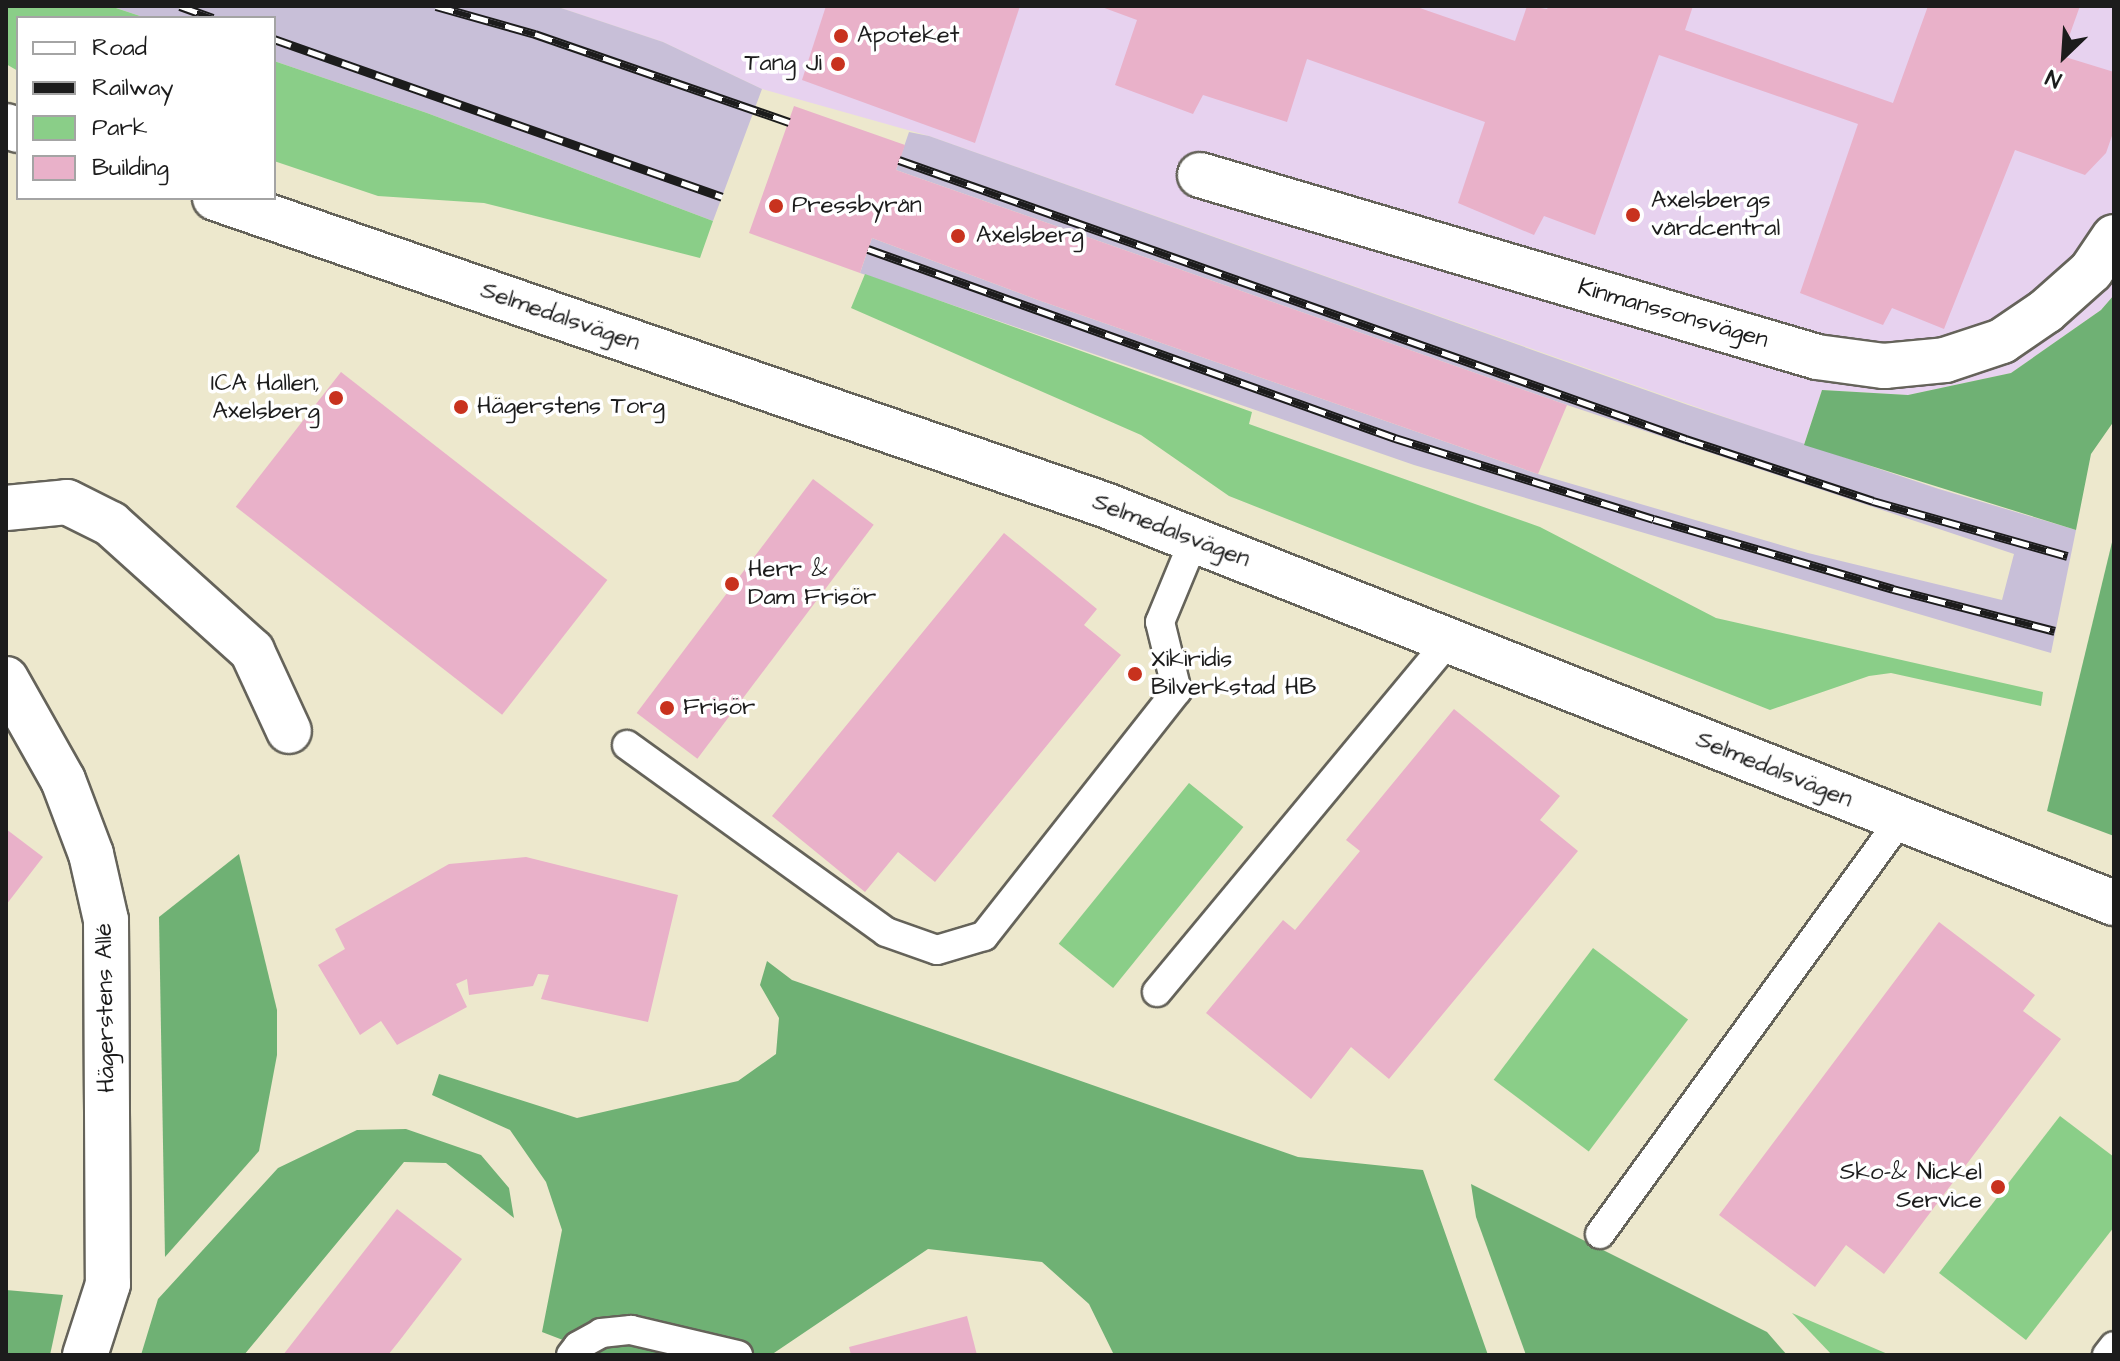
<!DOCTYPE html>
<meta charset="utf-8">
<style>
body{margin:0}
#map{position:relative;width:2120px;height:1361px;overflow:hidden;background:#ede8cd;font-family:"Architects Daughter",sans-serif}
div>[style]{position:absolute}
.built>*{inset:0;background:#e7d2ef}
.industrial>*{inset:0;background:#c8bfd8}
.green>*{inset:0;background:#8ace88;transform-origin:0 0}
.forest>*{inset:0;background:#6fb174}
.building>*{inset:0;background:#e9b1c9;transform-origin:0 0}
.roads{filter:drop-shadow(2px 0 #65635a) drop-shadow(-2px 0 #65635a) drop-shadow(0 2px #65635a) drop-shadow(0 -2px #65635a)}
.lane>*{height:28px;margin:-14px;padding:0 14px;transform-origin:14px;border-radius:14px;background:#fff}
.street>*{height:44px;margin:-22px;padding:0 22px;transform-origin:22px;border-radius:22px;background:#fff}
.rail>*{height:9px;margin-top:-4.5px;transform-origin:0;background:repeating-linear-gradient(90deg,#fff 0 18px,#1c1c1c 0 36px);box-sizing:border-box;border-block:2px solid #1c1c1c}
.dots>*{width:22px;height:22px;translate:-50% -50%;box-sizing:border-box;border:4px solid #fff;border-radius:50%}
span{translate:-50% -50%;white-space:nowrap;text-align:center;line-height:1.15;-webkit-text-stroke:7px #fff;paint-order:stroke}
.poi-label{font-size:24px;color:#1c1c1c}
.left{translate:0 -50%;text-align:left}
.right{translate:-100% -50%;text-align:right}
.street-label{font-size:24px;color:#1c1c1c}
.frame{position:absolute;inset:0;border:8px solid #1c1c1c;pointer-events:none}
.legend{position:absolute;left:16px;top:16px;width:260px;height:184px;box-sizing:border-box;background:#fff;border:2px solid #a4a4a4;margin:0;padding:10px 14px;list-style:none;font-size:24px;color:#1c1c1c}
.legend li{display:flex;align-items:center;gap:16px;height:40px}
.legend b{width:40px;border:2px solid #a4a4a4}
.north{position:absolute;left:2024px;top:16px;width:80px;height:80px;-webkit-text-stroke:6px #fff;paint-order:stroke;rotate:205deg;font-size:22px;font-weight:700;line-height:32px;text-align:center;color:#1c1c1c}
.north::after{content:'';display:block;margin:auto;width:28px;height:36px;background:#1c1c1c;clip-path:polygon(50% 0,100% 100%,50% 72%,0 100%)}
</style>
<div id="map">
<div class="built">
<div style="clip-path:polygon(555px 6px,2114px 6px,2114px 295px,2101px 310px,2011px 373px,1908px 395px,1822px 390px,1804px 445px,929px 136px,762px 89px,663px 42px)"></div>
</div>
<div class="industrial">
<div style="clip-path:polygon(110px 6px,555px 6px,663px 42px,762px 89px,713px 221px,427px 113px,274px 61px,274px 18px,146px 18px)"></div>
<div style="clip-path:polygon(909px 132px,929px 136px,1688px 405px,1939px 489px,2076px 530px,2051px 653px,1414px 465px,860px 273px,872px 238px,1038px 300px,1538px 474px,1808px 553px,2002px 600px,2014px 554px,1567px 405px,896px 170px)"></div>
</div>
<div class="green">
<div style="clip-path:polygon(6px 6px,110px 6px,146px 18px,18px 18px,18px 71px,6px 64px)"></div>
<div style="clip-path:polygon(274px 61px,427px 113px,713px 221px,700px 258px,484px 203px,378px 196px,274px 161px)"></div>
<div style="clip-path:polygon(865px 274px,1252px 412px,1249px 424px,1540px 527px,1716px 618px,2043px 692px,2041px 706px,1891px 673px,1869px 676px,1770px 710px,1229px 496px,1141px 435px,851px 308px)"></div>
<div style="left:1189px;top:783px;width:70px;height:207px;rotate:39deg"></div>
<div style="left:1593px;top:948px;width:119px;height:165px;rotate:37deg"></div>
<div style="clip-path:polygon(2060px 1116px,2114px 1157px,2114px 1227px,2026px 1340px,1939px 1273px)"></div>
<div style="clip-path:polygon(1792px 1313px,1890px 1355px,1832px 1355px)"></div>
</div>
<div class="forest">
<div style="clip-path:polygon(2114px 295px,2114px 421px,2091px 454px,2076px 530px,1804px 445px,1822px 390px,1908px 395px,2011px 373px,2101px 310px)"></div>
<div style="clip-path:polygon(2114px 534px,2114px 836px,2047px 811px)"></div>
<div style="clip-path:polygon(239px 854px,277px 1010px,277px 1055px,259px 1151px,165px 1257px,159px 917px)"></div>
<div style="clip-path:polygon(767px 961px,792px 980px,1298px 1157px,1423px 1170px,1488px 1355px,1114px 1355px,1089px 1304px,1042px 1262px,928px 1249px,771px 1355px,602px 1355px,542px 1332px,562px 1230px,546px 1182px,510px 1130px,432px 1095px,439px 1074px,577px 1118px,738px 1081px,776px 1054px,779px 1018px,760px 985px)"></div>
<div style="clip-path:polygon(406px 1129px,481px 1155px,509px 1188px,514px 1218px,446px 1163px,404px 1162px,244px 1355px,141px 1355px,158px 1299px,278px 1168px,357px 1130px)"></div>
<div style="clip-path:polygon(1471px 1184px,1767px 1332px,1787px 1355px,1526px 1355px,1476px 1217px)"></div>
<div style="clip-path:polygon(6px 1290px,63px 1295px,50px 1355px,6px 1355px)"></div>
</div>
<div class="building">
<div style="clip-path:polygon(826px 6px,1020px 6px,975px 143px,802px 80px)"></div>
<div style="clip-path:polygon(1099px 6px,1414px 6px,1515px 41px,1527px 6px,1547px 9px,1549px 6px,1693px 6px,1685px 30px,1893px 103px,1928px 6px,2080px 6px,2062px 56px,2114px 72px,2114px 130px,2106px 153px,2085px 175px,2015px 150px,1944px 329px,1892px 308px,1883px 325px,1800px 293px,1858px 124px,1659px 55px,1595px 235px,1544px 216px,1534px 235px,1458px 203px,1485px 122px,1307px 59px,1287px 122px,1203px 95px,1193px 114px,1115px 85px,1137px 20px)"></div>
<div style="clip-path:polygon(794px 106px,905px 145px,896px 170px,1567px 405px,1538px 474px,1038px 300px,872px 238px,860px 273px,749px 233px)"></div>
<div style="left:341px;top:372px;width:338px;height:171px;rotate:38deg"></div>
<div style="left:813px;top:479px;width:76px;height:293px;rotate:37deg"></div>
<div style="clip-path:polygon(1004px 533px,1097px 609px,1084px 625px,1121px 655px,935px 882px,898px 852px,865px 892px,772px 816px)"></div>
<div style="clip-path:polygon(1454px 709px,1560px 796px,1540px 820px,1578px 851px,1389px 1079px,1351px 1047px,1311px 1099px,1206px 1013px,1283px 920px,1295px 930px,1360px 851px,1346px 840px)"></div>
<div style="clip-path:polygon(6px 829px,43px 857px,6px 905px)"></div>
<div style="clip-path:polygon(526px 857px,678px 895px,648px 1022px,541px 999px,549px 975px,538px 974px,533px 986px,469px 995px,467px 979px,456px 984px,467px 1007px,397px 1045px,381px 1021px,360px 1035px,318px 965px,345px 949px,335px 929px,449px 864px)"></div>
<div style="clip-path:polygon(1939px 922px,2035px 995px,2023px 1011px,2061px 1039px,1884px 1274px,1846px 1245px,1815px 1287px,1719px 1215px)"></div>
<div style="clip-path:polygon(397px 1209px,462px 1259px,400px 1340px,388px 1355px,283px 1355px)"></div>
<div style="clip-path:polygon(967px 1316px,977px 1355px,851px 1355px,849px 1347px)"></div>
</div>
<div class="roads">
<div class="lane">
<div style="left:627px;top:745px;width:319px;rotate:35.8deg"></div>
<div style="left:886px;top:932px;width:54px;rotate:19.4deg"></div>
<div style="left:937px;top:950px;width:49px;rotate:-16.6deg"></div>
<div style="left:984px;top:936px;width:312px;rotate:-51.8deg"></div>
<div style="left:1177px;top:691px;width:71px;rotate:-103.8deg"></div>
<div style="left:1160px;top:622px;width:89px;rotate:-67.5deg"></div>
<div style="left:1157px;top:992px;width:457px;rotate:-50.3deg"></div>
<div style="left:1600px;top:1234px;width:511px;rotate:-54.07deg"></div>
<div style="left:571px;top:1355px;width:11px;rotate:-52deg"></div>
<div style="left:578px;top:1346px;width:26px;rotate:-29deg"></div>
<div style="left:601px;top:1333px;width:30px;rotate:-6deg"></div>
<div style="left:631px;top:1330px;width:110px;rotate:13.2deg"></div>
<div style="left:2107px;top:1355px;width:11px;rotate:-52deg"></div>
</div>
<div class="street">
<div style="left:6px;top:126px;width:13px;rotate:18deg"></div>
<div style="left:1200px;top:175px;width:643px;rotate:16.43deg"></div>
<div style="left:1817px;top:357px;width:68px;rotate:7.7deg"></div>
<div style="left:1884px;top:366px;width:61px;rotate:-5.6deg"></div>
<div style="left:1945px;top:360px;width:60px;rotate:-18.4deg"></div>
<div style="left:2002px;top:341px;width:53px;rotate:-34.3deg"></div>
<div style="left:2046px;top:311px;width:60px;rotate:-41.6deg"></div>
<div style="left:2091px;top:271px;width:41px;rotate:-55.9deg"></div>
<div style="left:215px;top:198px;width:941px;rotate:19.03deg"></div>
<div style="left:1105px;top:505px;width:1085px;rotate:21.53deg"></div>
<div style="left:6px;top:508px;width:61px;rotate:-5.6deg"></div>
<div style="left:67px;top:502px;width:49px;rotate:26.6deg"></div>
<div style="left:111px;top:524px;width:190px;rotate:42deg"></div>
<div style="left:252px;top:651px;width:88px;rotate:65.2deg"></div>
<div style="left:6px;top:679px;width:116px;rotate:60.6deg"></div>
<div style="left:63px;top:780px;width:79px;rotate:69.3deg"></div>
<div style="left:91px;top:854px;width:68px;rotate:77.2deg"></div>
<div style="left:106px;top:920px;width:364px;rotate:89.7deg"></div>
<div style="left:108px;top:1284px;width:75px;rotate:107.9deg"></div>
</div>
</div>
<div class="rail">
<div style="left:180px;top:6px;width:35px;rotate:20deg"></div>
<div style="left:436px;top:6px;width:103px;rotate:15.8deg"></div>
<div style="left:535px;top:34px;width:269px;rotate:19.1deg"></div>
<div style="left:274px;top:39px;width:475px;rotate:19.4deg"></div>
<div style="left:899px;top:160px;width:835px;rotate:19.52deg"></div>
<div style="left:1686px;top:439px;width:197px;rotate:18.3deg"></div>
<div style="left:1873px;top:501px;width:202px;rotate:15.8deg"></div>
<div style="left:868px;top:249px;width:560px;rotate:19.73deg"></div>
<div style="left:1395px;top:438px;width:271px;rotate:17.4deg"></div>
<div style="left:1654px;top:519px;width:249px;rotate:16.3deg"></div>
<div style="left:1893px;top:589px;width:167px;rotate:14.5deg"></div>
</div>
<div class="dots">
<div style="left:841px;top:36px;background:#c8321e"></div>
<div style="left:838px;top:64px;background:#c8321e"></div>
<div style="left:776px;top:206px;background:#c8321e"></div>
<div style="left:1633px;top:215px;background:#c8321e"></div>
<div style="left:958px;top:236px;background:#c8321e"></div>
<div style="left:336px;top:398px;background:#c8321e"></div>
<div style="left:461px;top:407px;background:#c8321e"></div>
<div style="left:732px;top:584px;background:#c8321e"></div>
<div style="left:1135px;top:674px;background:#c8321e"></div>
<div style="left:667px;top:708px;background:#c8321e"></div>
<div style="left:1998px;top:1187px;background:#c8321e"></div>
</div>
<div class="poi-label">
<span class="left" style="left:857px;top:36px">Apoteket</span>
<span class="right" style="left:822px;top:64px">Tang Ji</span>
<span class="left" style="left:1651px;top:215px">Axelsbergs<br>vårdcentral</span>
<span class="left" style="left:792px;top:206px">Pressbyrån</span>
<span class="left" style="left:976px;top:236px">Axelsberg</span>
<span class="right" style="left:320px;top:398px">ICA Hallen,<br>Axelsberg</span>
<span class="left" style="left:477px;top:407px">Hägerstens Torg</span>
<span class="left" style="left:748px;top:584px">Herr &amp;<br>Dam Frisör</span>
<span class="left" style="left:1151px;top:674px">Xikiridis<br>Bilverkstad HB</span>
<span class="left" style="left:683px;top:708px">Frisör</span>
<span class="right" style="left:1982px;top:1187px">Sko-&amp; Nickel<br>Service</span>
</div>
<div class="street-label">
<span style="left:1673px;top:314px;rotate:16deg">Kinmanssonsvägen</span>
<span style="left:560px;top:317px;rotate:19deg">Selmedalsvägen</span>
<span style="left:1171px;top:531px;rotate:21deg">Selmedalsvägen</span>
<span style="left:1774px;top:770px;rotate:22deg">Selmedalsvägen</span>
<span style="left:106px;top:1008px;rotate:-91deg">Hägerstens Allé</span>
</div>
<div class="frame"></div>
<ul class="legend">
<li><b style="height:10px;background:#fff"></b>Road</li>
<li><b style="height:10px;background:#1c1c1c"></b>Railway</li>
<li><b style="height:22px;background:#8ace88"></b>Park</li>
<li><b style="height:22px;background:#e9b1c9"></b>Building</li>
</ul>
<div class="north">N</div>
</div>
